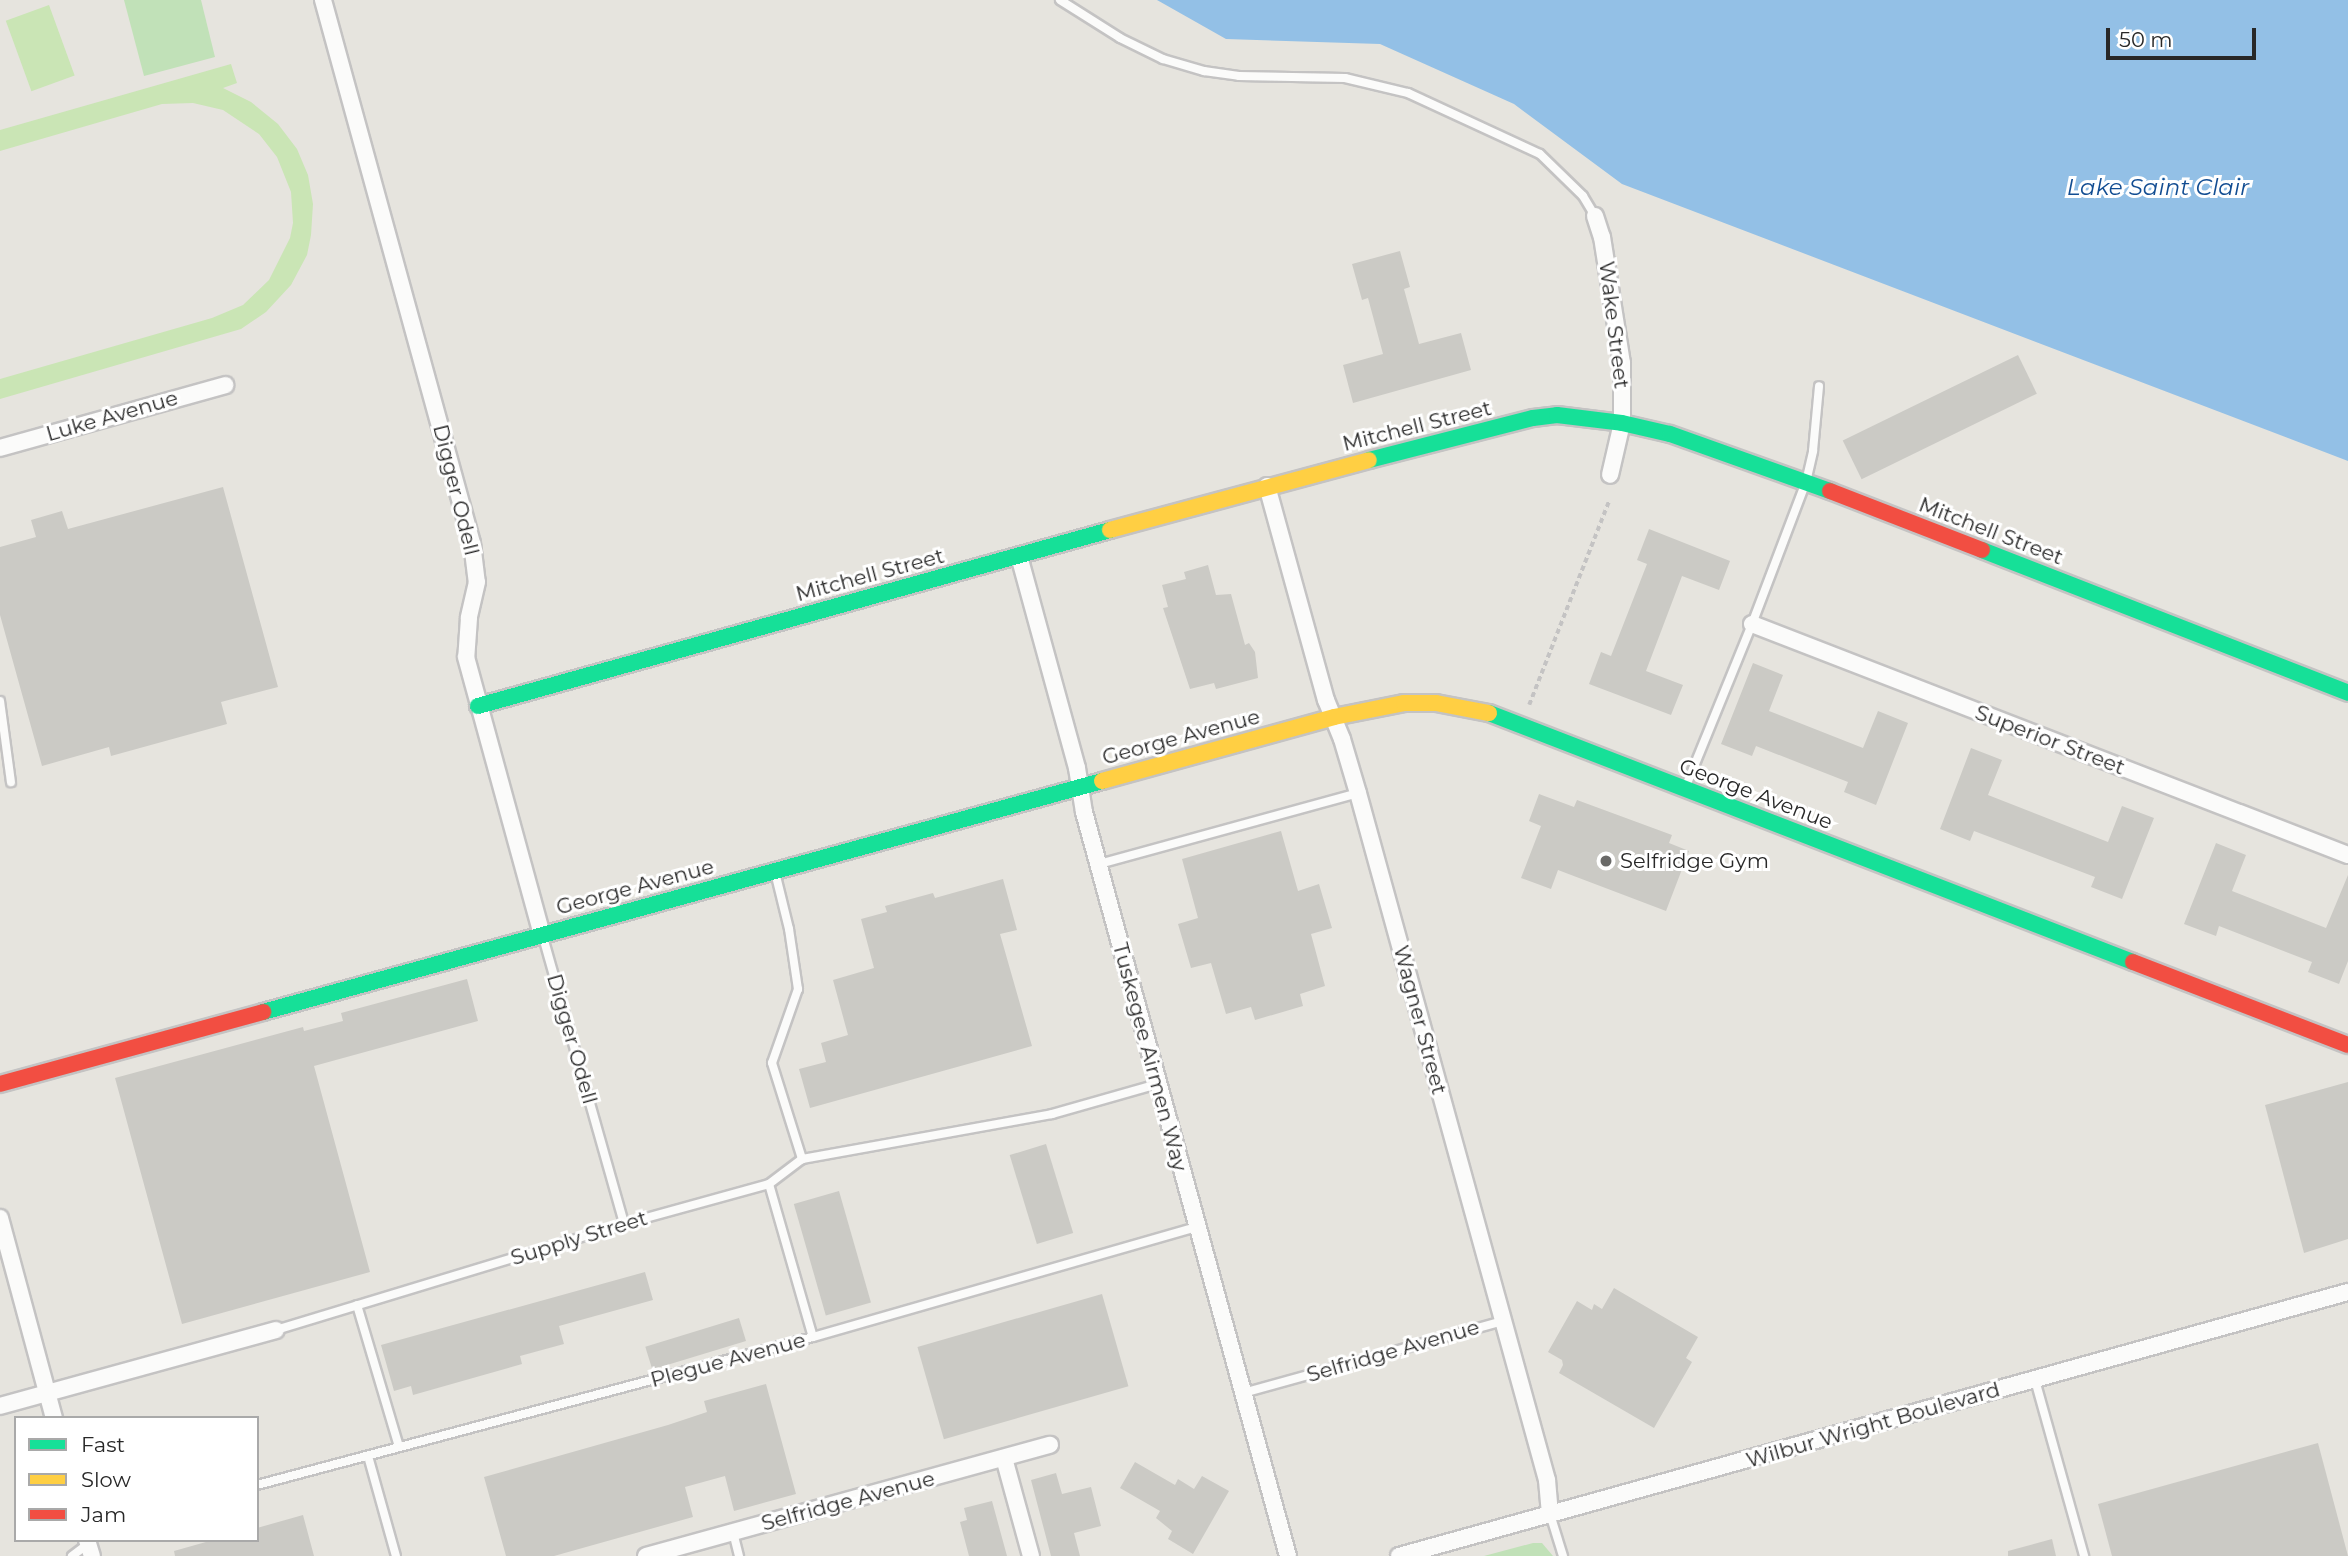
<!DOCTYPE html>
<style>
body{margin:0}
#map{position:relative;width:2348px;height:1556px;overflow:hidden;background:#e6e4de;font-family:Montserrat,sans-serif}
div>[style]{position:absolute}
.green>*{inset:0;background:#c1e1b8}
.pitch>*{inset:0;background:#cae5b5;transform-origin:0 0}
.water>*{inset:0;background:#93c0e6}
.building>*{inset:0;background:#cbcac5;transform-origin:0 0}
.path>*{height:3.5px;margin-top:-1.75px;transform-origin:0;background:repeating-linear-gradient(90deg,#c4c3c3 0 5px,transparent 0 8.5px)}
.roads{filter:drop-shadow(2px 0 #c4c3c3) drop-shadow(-2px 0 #c4c3c3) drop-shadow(0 2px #c4c3c3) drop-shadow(0 -2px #c4c3c3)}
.lane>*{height:8px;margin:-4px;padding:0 4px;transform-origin:4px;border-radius:4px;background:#fbfbfa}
.street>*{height:16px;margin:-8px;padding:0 8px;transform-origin:8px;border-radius:8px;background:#fbfbfa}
.fast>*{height:16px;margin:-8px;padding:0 8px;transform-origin:8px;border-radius:8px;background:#16e098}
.slow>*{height:16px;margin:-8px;padding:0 8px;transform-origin:8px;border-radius:8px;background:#ffcf43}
.jam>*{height:16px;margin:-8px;padding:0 8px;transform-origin:8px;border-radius:8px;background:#f24e42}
.dots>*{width:19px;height:19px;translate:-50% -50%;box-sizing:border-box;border:4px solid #fff;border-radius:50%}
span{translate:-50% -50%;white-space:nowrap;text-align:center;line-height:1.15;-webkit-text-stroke:6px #fff;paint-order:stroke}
.street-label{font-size:21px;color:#282828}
.poi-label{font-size:21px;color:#282828}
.left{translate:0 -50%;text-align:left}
.water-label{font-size:23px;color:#124d92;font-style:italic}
.legend{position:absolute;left:14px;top:1416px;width:245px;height:126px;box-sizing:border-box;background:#fff;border:2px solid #a9a9a9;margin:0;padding:9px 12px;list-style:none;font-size:21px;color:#282828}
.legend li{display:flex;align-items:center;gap:14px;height:35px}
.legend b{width:35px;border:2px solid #a9a9a9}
.scale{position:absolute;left:2106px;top:28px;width:150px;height:32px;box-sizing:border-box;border:4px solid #282828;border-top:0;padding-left:9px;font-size:21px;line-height:24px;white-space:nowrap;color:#282828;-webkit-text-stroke:5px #fff;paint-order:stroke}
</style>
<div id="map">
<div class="green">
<div style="clip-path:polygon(124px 0,201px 0,215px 57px,144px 76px)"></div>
<div style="clip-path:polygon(1533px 1543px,1542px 1543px,1553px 1556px,1484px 1556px)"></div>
</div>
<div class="pitch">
<div style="left:49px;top:5px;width:75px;height:46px;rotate:70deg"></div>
<div style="clip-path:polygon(231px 64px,237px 83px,223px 88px,251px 102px,278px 124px,297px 149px,308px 175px,313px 204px,311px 235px,307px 255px,291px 285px,266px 312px,241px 329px,0 399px,0 379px,212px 318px,243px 305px,269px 280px,290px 238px,293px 223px,291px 192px,277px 157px,259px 134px,223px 110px,193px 103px,162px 104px,0 151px,0 130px)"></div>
</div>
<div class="water">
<div style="clip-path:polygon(1157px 0,2348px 0,2348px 461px,1622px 184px,1514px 104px,1380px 44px,1226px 39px)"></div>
</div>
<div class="building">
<div style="clip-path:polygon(1400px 251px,1410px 287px,1404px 289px,1419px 344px,1461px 333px,1471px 370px,1353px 403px,1343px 365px,1383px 354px,1368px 298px,1362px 300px,1352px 264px)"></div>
<div style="left:2018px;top:355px;width:43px;height:195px;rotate:64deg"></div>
<div style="clip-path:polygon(223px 487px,278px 687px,221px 702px,227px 724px,111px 756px,109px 747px,42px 766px,0 615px,0 547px,36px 537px,31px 520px,62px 511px,68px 529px)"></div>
<div style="clip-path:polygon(1649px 529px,1730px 561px,1719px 590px,1682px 576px,1646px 671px,1683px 685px,1671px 715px,1589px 684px,1601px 652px,1611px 656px,1647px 564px,1637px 560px)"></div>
<div style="clip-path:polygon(1208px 565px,1216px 595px,1231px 594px,1245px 645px,1249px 643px,1255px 652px,1258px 678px,1216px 689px,1214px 683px,1190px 689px,1163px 608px,1168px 607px,1162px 585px,1186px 579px,1184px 572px)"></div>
<div style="clip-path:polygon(1753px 663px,1783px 675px,1769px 711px,1863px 748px,1878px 711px,1908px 723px,1876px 805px,1844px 792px,1848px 782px,1756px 746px,1752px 756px,1721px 744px)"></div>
<div style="clip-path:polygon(1971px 748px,2002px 760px,1988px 795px,2108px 842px,2122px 806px,2154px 818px,2122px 899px,2091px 887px,2095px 877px,1974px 831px,1970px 841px,1940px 829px)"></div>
<div style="clip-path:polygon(1539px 794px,1574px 807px,1577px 800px,1672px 835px,1669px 843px,1689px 851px,1666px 911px,1558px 870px,1551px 889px,1521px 878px,1541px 826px,1529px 821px)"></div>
<div style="clip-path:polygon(1281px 831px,1298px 891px,1319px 884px,1332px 928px,1311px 934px,1325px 986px,1300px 994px,1303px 1006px,1255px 1020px,1251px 1007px,1226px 1014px,1211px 963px,1191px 968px,1178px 924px,1198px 918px,1182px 859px)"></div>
<div style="clip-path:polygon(2216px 843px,2246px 855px,2232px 891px,2326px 928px,2348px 875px,2348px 961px,2339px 984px,2308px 972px,2312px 962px,2219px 926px,2216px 936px,2184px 924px)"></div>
<div style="clip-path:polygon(1003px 879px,1017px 930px,1000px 934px,1032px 1046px,810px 1108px,799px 1069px,826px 1062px,821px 1043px,848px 1035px,833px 980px,874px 968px,861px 919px,887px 912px,885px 906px,933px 893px,935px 898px)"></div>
<div style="clip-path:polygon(467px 979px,478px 1021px,314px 1066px,370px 1272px,182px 1324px,115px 1078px,303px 1027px,304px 1031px,343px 1021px,341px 1013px)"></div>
<div style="clip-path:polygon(2348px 1082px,2348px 1239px,2304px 1253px,2265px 1105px)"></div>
<div style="left:1046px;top:1144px;width:93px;height:38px;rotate:73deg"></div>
<div style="left:839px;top:1191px;width:116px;height:47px;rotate:74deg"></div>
<div style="clip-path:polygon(645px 1272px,653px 1300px,559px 1326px,564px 1344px,520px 1356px,522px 1364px,413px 1395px,411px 1386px,394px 1391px,381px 1345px)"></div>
<div style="clip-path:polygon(1614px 1288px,1698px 1337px,1686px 1358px,1692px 1362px,1654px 1428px,1559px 1373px,1563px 1365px,1562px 1360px,1548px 1352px,1577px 1301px,1592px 1310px,1594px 1304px,1602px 1309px)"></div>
<div style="left:1102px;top:1294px;width:96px;height:192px;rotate:74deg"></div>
<div style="left:739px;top:1318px;width:24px;height:98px;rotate:73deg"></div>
<div style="clip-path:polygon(766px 1384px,796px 1494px,734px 1511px,725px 1476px,685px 1487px,693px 1517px,554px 1556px,506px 1556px,484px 1477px,668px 1425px,707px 1412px,704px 1401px)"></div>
<div style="clip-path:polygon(2318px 1443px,2348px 1556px,2112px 1556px,2098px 1504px)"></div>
<div style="clip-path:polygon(1135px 1462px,1175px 1485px,1178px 1479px,1194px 1489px,1202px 1476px,1229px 1491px,1193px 1554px,1168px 1539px,1172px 1531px,1156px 1518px,1160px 1511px,1120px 1488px)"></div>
<div style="clip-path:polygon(1056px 1473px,1062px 1494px,1091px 1487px,1101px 1526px,1074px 1533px,1080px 1556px,1051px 1556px,1031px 1480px)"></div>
<div style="clip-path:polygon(992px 1501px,1007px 1556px,969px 1556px,960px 1522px,967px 1520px,964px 1508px)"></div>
<div style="clip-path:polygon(303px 1515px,314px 1556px,175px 1556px,174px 1551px,213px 1540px,257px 1540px,257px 1528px)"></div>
<div style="clip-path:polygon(2052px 1539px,2056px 1556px,2008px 1556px,2008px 1551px)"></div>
</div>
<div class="path">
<div style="left:1529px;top:705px;width:219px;rotate:-68.6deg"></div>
</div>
<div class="roads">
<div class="lane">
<div style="left:1060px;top:0;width:71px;rotate:32.3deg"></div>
<div style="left:1120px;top:38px;width:48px;rotate:26deg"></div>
<div style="left:1163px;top:59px;width:43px;rotate:16.3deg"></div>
<div style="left:1204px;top:71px;width:35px;rotate:8deg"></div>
<div style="left:1239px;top:76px;width:106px;rotate:1.1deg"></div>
<div style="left:1345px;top:78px;width:65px;rotate:13.4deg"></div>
<div style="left:1408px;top:93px;width:145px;rotate:24.8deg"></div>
<div style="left:1540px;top:154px;width:60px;rotate:44.3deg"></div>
<div style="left:1583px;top:196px;width:23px;rotate:59deg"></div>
<div style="left:0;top:701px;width:82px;rotate:82.3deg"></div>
<div style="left:1686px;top:786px;width:175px;rotate:-67.8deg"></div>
<div style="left:1752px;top:624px;width:152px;rotate:-69.2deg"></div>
<div style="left:1806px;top:482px;width:32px;rotate:-77deg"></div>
<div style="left:1813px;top:451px;width:65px;rotate:-84.7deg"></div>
<div style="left:1099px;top:864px;width:269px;rotate:-15.3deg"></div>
<div style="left:775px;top:872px;width:59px;rotate:76.2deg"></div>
<div style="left:789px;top:929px;width:61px;rotate:81.5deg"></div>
<div style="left:798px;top:989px;width:78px;rotate:109.4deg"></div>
<div style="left:772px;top:1063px;width:101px;rotate:72.6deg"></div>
<div style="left:543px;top:937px;width:298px;rotate:74.2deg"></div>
<div style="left:769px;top:1184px;width:159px;rotate:74deg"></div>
<div style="left:357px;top:1305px;width:148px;rotate:73.5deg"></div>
<div style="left:276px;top:1330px;width:364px;rotate:-16.9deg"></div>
<div style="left:624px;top:1224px;width:150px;rotate:-15.4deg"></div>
<div style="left:769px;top:1184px;width:41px;rotate:-37.1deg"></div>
<div style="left:802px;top:1159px;width:254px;rotate:-10.2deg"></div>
<div style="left:1052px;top:1114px;width:109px;rotate:-15.9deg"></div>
<div style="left:2035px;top:1380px;width:183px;rotate:74.4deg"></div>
<div style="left:1243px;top:1393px;width:269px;rotate:-15.5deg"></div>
<div style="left:368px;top:1456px;width:104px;rotate:74.4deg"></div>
<div style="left:257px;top:1485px;width:575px;rotate:-14.91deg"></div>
<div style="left:813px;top:1337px;width:399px;rotate:-16deg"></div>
<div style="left:1550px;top:1514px;width:44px;rotate:72.8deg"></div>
<div style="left:733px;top:1532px;width:25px;rotate:76deg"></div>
<div style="left:72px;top:1556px;width:20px;rotate:-37deg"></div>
</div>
<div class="street">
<div style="left:323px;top:0;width:563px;rotate:74.66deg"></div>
<div style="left:472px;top:543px;width:39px;rotate:83deg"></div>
<div style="left:477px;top:582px;width:37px;rotate:103deg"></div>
<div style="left:469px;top:618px;width:39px;rotate:94deg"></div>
<div style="left:466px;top:657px;width:288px;rotate:74.7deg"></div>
<div style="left:1595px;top:216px;width:22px;rotate:72deg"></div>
<div style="left:1602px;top:237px;width:128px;rotate:81deg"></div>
<div style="left:1622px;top:363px;width:60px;rotate:90deg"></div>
<div style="left:1622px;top:423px;width:53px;rotate:103deg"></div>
<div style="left:0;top:448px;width:234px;rotate:-15.6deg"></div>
<div style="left:1267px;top:486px;width:222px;rotate:74.6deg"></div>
<div style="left:1326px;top:700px;width:42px;rotate:67.7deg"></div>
<div style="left:1342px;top:739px;width:56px;rotate:73.5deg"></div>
<div style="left:1358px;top:793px;width:713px;rotate:74.62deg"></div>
<div style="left:1547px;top:1480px;width:34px;rotate:85deg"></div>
<div style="left:1019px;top:556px;width:220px;rotate:74.7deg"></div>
<div style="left:1077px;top:768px;width:45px;rotate:81deg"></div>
<div style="left:1084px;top:812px;width:771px;rotate:74.67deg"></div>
<div style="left:1752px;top:624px;width:639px;rotate:21.19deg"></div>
<div style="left:0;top:1218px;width:207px;rotate:74.9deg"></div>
<div style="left:0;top:1406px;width:286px;rotate:-15.4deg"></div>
<div style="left:1004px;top:1458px;width:102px;rotate:74.6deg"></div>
<div style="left:87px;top:1540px;width:17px;rotate:73deg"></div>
<div style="left:646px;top:1556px;width:419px;rotate:-15.4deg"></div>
<div style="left:1399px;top:1556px;width:985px;rotate:-15.55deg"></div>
</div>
<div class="fast">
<div style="left:1369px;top:460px;width:169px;rotate:-14.4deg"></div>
<div style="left:1533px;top:418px;width:24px;rotate:-7deg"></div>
<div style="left:1557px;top:415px;width:65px;rotate:7deg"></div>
<div style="left:1622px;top:423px;width:49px;rotate:12.9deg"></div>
<div style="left:1670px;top:434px;width:170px;rotate:19.6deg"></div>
<div style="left:1982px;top:550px;width:393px;rotate:21.3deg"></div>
<div style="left:478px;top:706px;width:656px;rotate:-15.56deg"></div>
<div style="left:1489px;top:713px;width:690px;rotate:21.14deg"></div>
<div style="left:263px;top:1012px;width:870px;rotate:-15.39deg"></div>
</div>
<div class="slow">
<div style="left:1110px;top:530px;width:268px;rotate:-15.1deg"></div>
<div style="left:1102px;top:781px;width:241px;rotate:-15.4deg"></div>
<div style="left:1334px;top:717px;width:71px;rotate:-11.3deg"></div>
<div style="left:1404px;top:703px;width:32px"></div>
<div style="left:1436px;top:703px;width:54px;rotate:10.7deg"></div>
</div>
<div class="jam">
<div style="left:1830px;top:491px;width:163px;rotate:21.2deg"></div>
<div style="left:2133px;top:962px;width:230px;rotate:21.1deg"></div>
<div style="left:0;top:1084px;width:273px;rotate:-15.3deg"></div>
</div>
</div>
<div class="dots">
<div style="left:1606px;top:861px;background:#6a6a68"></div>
</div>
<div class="street-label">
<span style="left:1614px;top:325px;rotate:83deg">Wake Street</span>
<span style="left:112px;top:416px;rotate:-16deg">Luke Avenue</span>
<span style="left:1417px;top:426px;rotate:-14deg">Mitchell Street</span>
<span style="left:456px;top:490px;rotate:76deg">Digger Odell</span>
<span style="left:1991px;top:531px;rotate:21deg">Mitchell Street</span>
<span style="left:870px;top:575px;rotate:-15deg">Mitchell Street</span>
<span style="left:1181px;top:737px;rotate:-15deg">George Avenue</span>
<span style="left:2050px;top:740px;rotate:21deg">Superior Street</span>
<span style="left:1756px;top:794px;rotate:21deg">George Avenue</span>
<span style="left:635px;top:887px;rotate:-15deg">George Avenue</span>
<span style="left:1420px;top:1020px;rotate:75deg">Wagner Street</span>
<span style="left:572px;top:1039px;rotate:74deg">Digger Odell</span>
<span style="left:1150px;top:1057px;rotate:75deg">Tuskegee Airmen Way</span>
<span style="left:579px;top:1238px;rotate:-17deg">Supply Street</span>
<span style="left:1393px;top:1351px;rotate:-16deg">Selfridge Avenue</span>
<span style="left:728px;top:1360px;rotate:-15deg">Plegue Avenue</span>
<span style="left:1873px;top:1425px;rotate:-16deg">Wilbur Wright Boulevard</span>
<span style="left:848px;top:1501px;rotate:-15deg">Selfridge Avenue</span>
</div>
<div class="poi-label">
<span class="left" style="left:1620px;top:861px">Selfridge Gym</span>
</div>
<div class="water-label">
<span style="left:2158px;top:187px">Lake Saint Clair</span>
</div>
<ul class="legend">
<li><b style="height:9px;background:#16e098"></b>Fast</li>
<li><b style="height:9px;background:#ffcf43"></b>Slow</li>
<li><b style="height:9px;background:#f24e42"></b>Jam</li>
</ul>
<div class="scale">50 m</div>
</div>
